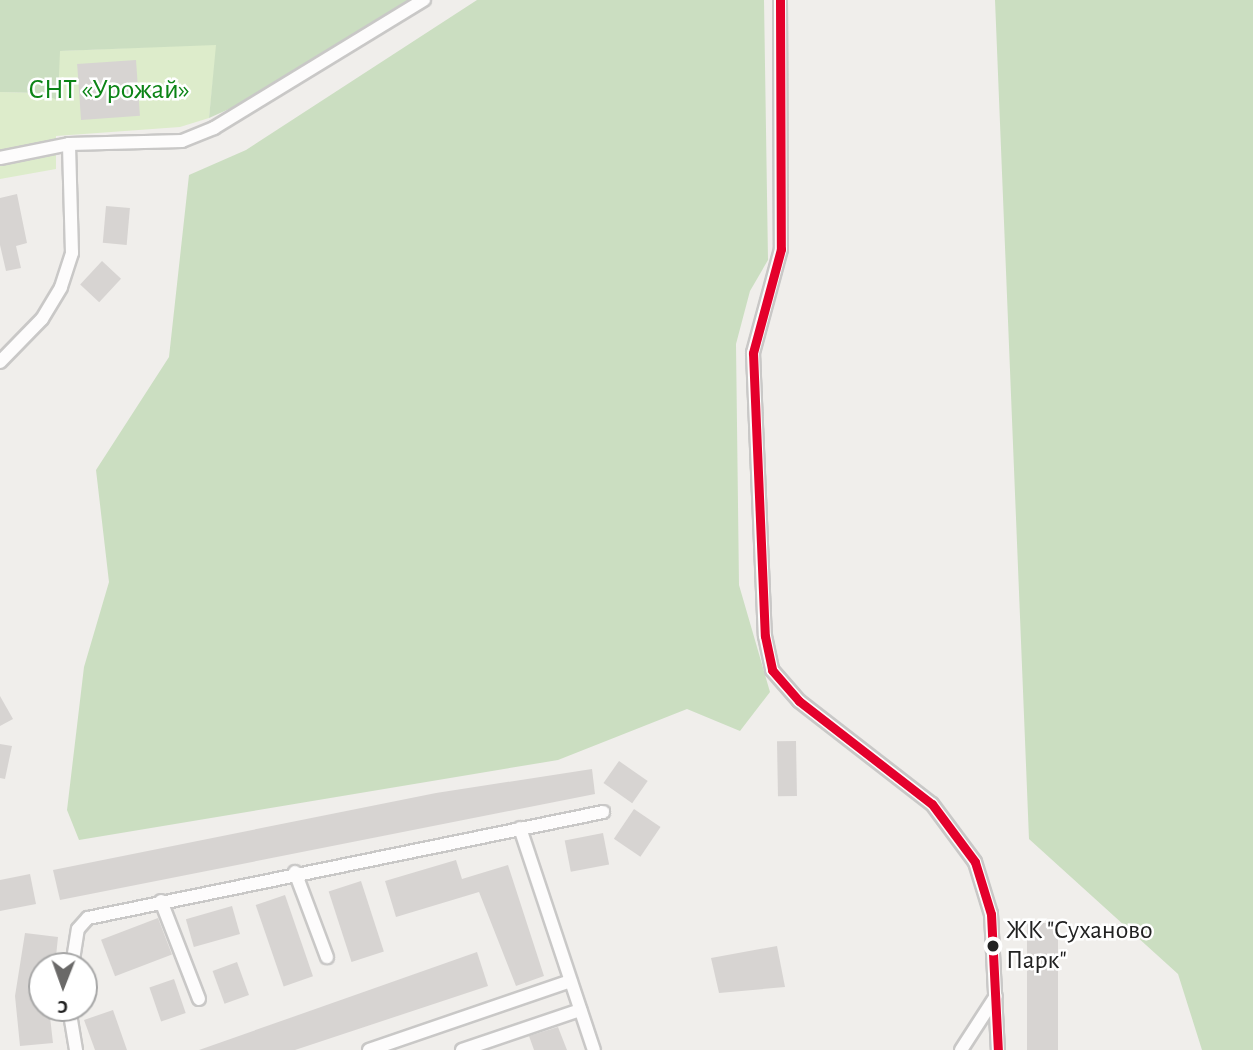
<!DOCTYPE html>
<meta charset="utf-8">
<style>
body{margin:0}
#map{position:relative;width:1253px;height:1050px;overflow:hidden;background:#f0eeeb;font-family:"Alegreya Sans",sans-serif}
div>[style]{position:absolute}
.grass>*{inset:0;background:#ddeccb}
.forest>*{inset:0;background:#cbdec1}
.building>*{inset:0;background:#d7d4d2;transform-origin:0 0}
.roads{filter:drop-shadow(2px 0 #c9c8c7) drop-shadow(-2px 0 #c9c8c7) drop-shadow(0 2px #c9c8c7) drop-shadow(0 -2px #c9c8c7)}
.street>*{height:12px;margin:-6px;padding:0 6px;transform-origin:6px;border-radius:6px;background:#fdfcfc}
.bus-1>*{height:9px;margin:-4.5px;padding:0 4.5px;transform-origin:4.5px;border-radius:4.5px;background:#e4002b}
.dots>*{width:19px;height:19px;translate:-50% -50%;box-sizing:border-box;border:4px solid #fff;border-radius:50%}
span{translate:-50% -50%;white-space:nowrap;text-align:center;line-height:1.15;-webkit-text-stroke:5px #fff;paint-order:stroke}
.bus-label{font-size:26px;color:#222}
.left{translate:0 -50%;text-align:left}
.park-label{font-size:28px;color:#0c8416}
.north{position:absolute;left:28px;top:952px;width:70px;height:70px;box-sizing:border-box;background:#fff;border:2px solid #a7a7a7;border-radius:50%;rotate:181deg;font-size:19px;font-weight:700;line-height:28px;text-align:center;color:#222}
.north::after{content:'';display:block;margin:auto;width:24px;height:32px;background:#6a6968;clip-path:polygon(50% 0,100% 100%,50% 72%,0 100%)}
</style>
<div id="map">
<div class="grass">
<div style="clip-path:polygon(217px 44px,209px 118px,180px 127px,56px 136px,56px 169px,0 179px,0 92px,39px 93px,60px 51px)"></div>
</div>
<div class="forest">
<div style="clip-path:polygon(0 0,410px 0,283px 85px,209px 118px,216px 45px,60px 51px,58px 100px,39px 93px,0 92px)"></div>
<div style="clip-path:polygon(477px 0,764px 0,768px 260px,750px 291px,736px 344px,739px 585px,770px 692px,740px 731px,687px 709px,558px 760px,79px 840px,67px 810px,84px 667px,109px 582px,96px 470px,169px 357px,189px 175px,246px 150px)"></div>
<div style="clip-path:polygon(995px 0,1253px 0,1253px 1050px,1202px 1050px,1178px 974px,1029px 839px)"></div>
</div>
<div class="building">
<div style="left:136px;top:60px;width:56px;height:59px;rotate:86deg"></div>
<div style="clip-path:polygon(17px 194px,27px 243px,16px 246px,21px 268px,6px 271px,0 245px,0 198px)"></div>
<div style="left:106px;top:206px;width:24px;height:37px;rotate:5deg"></div>
<div style="left:102px;top:261px;width:26px;height:32px;rotate:43deg"></div>
<div style="clip-path:polygon(0 696px,13px 719px,0 726px)"></div>
<div style="left:796px;top:741px;width:55px;height:19px;rotate:89deg"></div>
<div style="clip-path:polygon(0 744px,12px 746px,5px 779px,0 778px)"></div>
<div style="left:619px;top:761px;width:35px;height:27px;rotate:35deg"></div>
<div style="clip-path:polygon(592px 769px,595px 794px,60px 900px,53px 870px,436px 793px)"></div>
<div style="left:634px;top:809px;width:32px;height:36px;rotate:34deg"></div>
<div style="left:603px;top:833px;width:32px;height:39px;rotate:79deg"></div>
<div style="clip-path:polygon(456px 860px,462px 879px,508px 865px,544px 976px,516px 986px,479px 892px,396px 917px,385px 881px)"></div>
<div style="clip-path:polygon(30px 874px,36px 904px,0 911px,0 880px)"></div>
<div style="left:361px;top:881px;width:74px;height:34px;rotate:72deg"></div>
<div style="left:285px;top:895px;width:86px;height:31px;rotate:71deg"></div>
<div style="left:232px;top:906px;width:29px;height:48px;rotate:74deg"></div>
<div style="left:158px;top:918px;width:39px;height:61px;rotate:69deg"></div>
<div style="left:1027px;top:923px;width:31px;height:127px"></div>
<div style="clip-path:polygon(25px 933px,58px 937px,55px 966px,42px 966px,42px 1008px,49px 1008px,53px 1043px,20px 1046px,15px 996px)"></div>
<div style="clip-path:polygon(777px 946px,785px 987px,719px 993px,711px 958px)"></div>
<div style="clip-path:polygon(477px 952px,488px 986px,295px 1050px,199px 1050px)"></div>
<div style="left:237px;top:962px;width:35px;height:26px;rotate:70deg"></div>
<div style="left:174px;top:979px;width:36px;height:26px;rotate:71deg"></div>
<div style="clip-path:polygon(113px 1010px,127px 1050px,95px 1050px,84px 1020px)"></div>
<div style="clip-path:polygon(558px 1027px,567px 1050px,534px 1050px,529px 1036px)"></div>
</div>
<div class="roads">
<div class="street">
<div style="left:780px;top:0;width:249px;rotate:89.8deg"></div>
<div style="left:781px;top:249px;width:108px;rotate:105.1deg"></div>
<div style="left:753px;top:353px;width:283px;rotate:87.6deg"></div>
<div style="left:765px;top:636px;width:35px;rotate:78deg"></div>
<div style="left:772px;top:670px;width:41px;rotate:48.9deg"></div>
<div style="left:799px;top:701px;width:168px;rotate:37.8deg"></div>
<div style="left:932px;top:804px;width:72px;rotate:53.4deg"></div>
<div style="left:975px;top:862px;width:54px;rotate:72.9deg"></div>
<div style="left:991px;top:914px;width:136px;rotate:87.1deg"></div>
<div style="left:0;top:158px;width:70px;rotate:-11.5deg"></div>
<div style="left:69px;top:144px;width:113px;rotate:-1.5deg"></div>
<div style="left:182px;top:141px;width:35px;rotate:-22deg"></div>
<div style="left:214px;top:128px;width:246px;rotate:-31.4deg"></div>
<div style="left:0;top:362px;width:60px;rotate:-45.7deg"></div>
<div style="left:42px;top:319px;width:37px;rotate:-59deg"></div>
<div style="left:61px;top:287px;width:36px;rotate:-72deg"></div>
<div style="left:72px;top:253px;width:109px;rotate:-91.6deg"></div>
<div style="left:520px;top:828px;width:234px;rotate:71.6deg"></div>
<div style="left:295px;top:872px;width:91px;rotate:69.4deg"></div>
<div style="left:161px;top:901px;width:105px;rotate:68.8deg"></div>
<div style="left:72px;top:966px;width:37px;rotate:-81deg"></div>
<div style="left:78px;top:929px;width:15px;rotate:-48deg"></div>
<div style="left:88px;top:918px;width:526px;rotate:-11.63deg"></div>
<div style="left:69px;top:1008px;width:43px;rotate:80.5deg"></div>
<div style="left:369px;top:1050px;width:213px;rotate:-18.9deg"></div>
<div style="left:462px;top:1050px;width:125px;rotate:-18.7deg"></div>
<div style="left:961px;top:1050px;width:64px;rotate:-57.1deg"></div>
</div>
</div>
<div class="bus-1">
<div style="left:780px;top:0;width:249px;rotate:89.8deg"></div>
<div style="left:781px;top:249px;width:108px;rotate:105.1deg"></div>
<div style="left:753px;top:353px;width:283px;rotate:87.6deg"></div>
<div style="left:765px;top:636px;width:35px;rotate:78deg"></div>
<div style="left:772px;top:670px;width:41px;rotate:48.9deg"></div>
<div style="left:799px;top:701px;width:168px;rotate:37.8deg"></div>
<div style="left:932px;top:804px;width:72px;rotate:53.4deg"></div>
<div style="left:975px;top:862px;width:54px;rotate:72.9deg"></div>
<div style="left:991px;top:914px;width:136px;rotate:87.1deg"></div>
</div>
<div class="dots">
<div style="left:993px;top:946px;background:#222"></div>
</div>
<div class="bus-label">
<span class="left" style="left:1006px;top:946px">ЖК "Суханово<br>Парк"</span>
</div>
<div class="park-label">
<span style="left:109px;top:90px">СНТ «Урожай»</span>
</div>
<div class="north">С</div>
</div>
